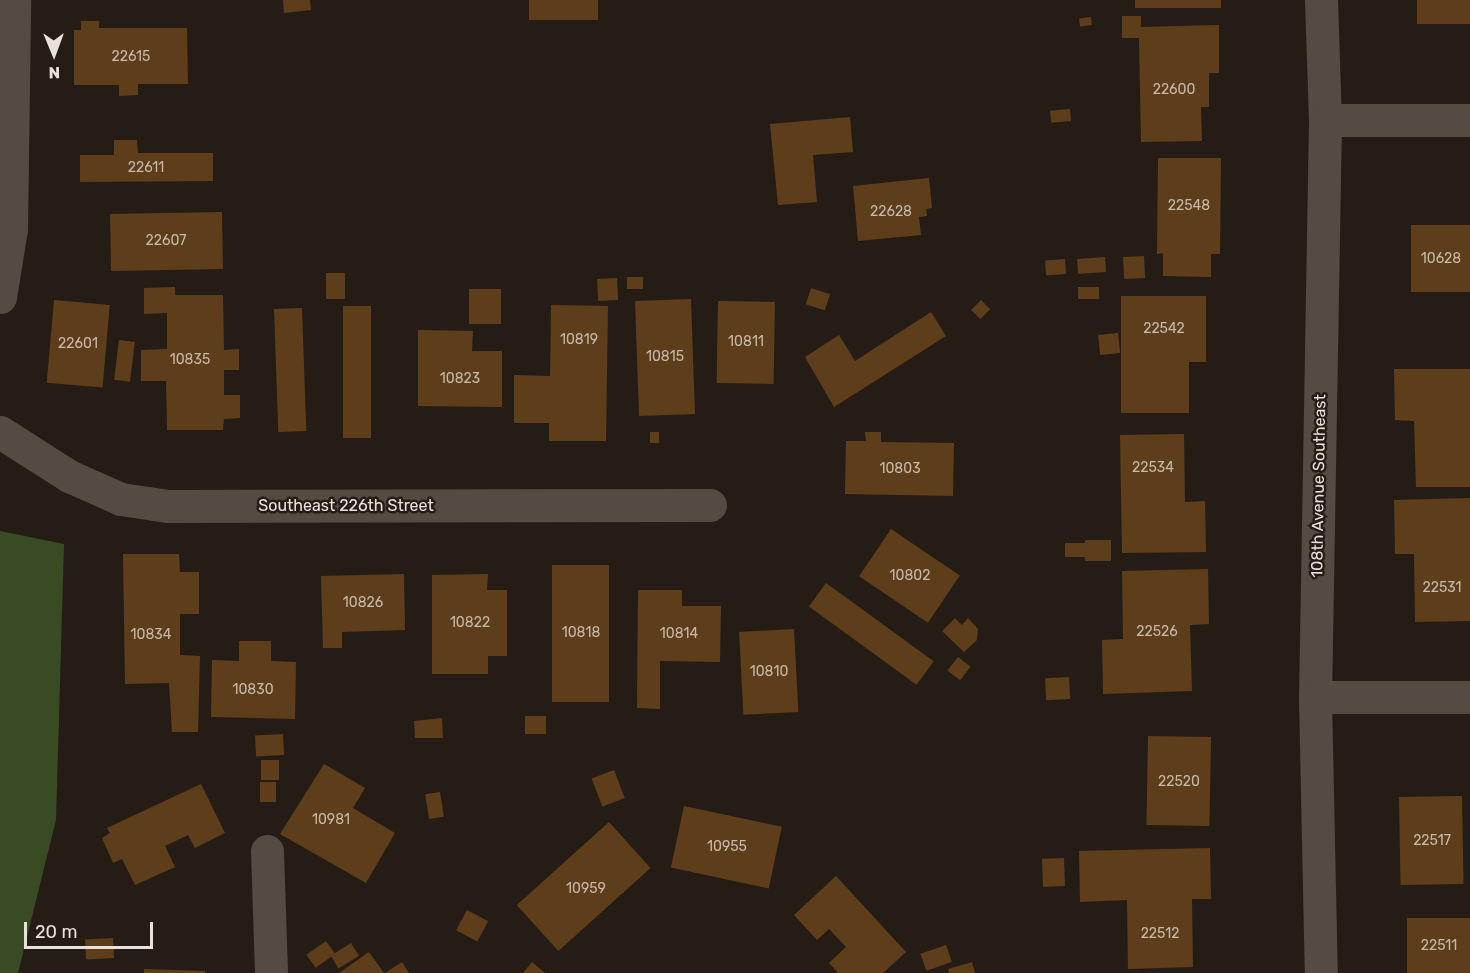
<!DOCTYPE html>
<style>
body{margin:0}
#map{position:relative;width:1470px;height:973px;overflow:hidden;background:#251d15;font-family:Rubik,sans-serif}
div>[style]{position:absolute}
.forest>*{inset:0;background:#394b22}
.building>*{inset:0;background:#5e3e1a;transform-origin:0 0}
.minor>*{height:33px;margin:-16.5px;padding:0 16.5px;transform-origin:16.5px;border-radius:16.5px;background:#544b42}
span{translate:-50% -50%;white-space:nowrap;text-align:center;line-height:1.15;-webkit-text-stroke:5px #251d15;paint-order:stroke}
.number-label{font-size:14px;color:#c6b9ac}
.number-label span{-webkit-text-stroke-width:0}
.street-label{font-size:16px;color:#e8e2dd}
.north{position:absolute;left:24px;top:24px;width:60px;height:60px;-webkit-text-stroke:4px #251d15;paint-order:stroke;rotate:179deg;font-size:16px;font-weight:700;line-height:24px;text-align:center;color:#e8e2dd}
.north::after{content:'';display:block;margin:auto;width:21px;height:27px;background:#e8e2dd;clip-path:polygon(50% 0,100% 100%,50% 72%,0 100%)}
.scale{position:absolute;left:24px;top:922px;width:129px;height:27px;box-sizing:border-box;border:3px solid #e8e2dd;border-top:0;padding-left:8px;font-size:18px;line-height:21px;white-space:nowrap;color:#e8e2dd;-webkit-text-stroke:4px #251d15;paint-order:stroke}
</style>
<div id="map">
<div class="forest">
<div style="clip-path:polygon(0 531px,64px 544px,56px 820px,18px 973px,0 973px)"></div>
</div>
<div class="building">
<div style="clip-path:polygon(283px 0,310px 0,311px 10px,284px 13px)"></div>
<div style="left:529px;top:0;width:69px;height:20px"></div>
<div style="left:1135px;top:0;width:86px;height:8px"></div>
<div style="left:1417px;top:0;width:53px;height:24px"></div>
<div style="clip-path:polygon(1122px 16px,1141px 16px,1141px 27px,1219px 25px,1219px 73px,1209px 73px,1209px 107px,1201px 107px,1202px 141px,1141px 142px,1139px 38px,1122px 38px)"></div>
<div style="left:1091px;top:17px;width:8px;height:12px;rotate:83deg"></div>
<div style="clip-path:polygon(81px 21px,99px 21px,99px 28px,187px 28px,188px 84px,138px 84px,138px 95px,119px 96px,119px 85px,74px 85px,74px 30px,81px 30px)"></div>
<div style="left:1070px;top:109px;width:12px;height:20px;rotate:85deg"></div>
<div style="clip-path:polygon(850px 117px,853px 152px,813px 155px,817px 202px,778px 205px,770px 124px)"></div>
<div style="clip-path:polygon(114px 140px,137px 140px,138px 153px,213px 153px,213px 181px,80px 182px,80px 155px,114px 155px)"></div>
<div style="clip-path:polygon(1158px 158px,1221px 158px,1220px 254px,1211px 254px,1211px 277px,1163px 276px,1163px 253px,1157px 254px)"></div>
<div style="clip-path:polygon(929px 178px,932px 208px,926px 209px,927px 216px,919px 217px,921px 235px,858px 241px,853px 186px)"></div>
<div style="left:222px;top:212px;width:57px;height:112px;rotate:89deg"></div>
<div style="left:1470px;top:225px;width:67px;height:59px;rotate:90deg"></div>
<div style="left:1144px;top:256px;width:22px;height:21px;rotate:87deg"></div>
<div style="left:1105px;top:257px;width:15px;height:28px;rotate:86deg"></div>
<div style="left:1065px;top:259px;width:15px;height:20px;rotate:86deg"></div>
<div style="left:326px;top:273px;width:19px;height:26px"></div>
<div style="left:627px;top:277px;width:16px;height:12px"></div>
<div style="left:617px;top:278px;width:22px;height:20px;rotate:87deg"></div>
<div style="clip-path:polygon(175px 287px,175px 295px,223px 295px,224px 350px,239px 349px,239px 370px,224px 370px,224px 395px,240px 395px,240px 418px,224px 419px,223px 430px,167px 430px,166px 381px,141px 381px,141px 350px,167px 349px,167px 313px,144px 314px,144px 288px)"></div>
<div style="left:1078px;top:287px;width:21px;height:12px"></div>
<div style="left:811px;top:288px;width:20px;height:17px;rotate:18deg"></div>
<div style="left:469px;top:289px;width:32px;height:35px"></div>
<div style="clip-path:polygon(1121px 296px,1206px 296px,1206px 362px,1189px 362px,1189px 413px,1121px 413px)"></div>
<div style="left:691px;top:299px;width:115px;height:56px;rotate:88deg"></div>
<div style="left:54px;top:300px;width:56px;height:83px;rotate:5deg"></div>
<div style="left:981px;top:300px;width:13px;height:14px;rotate:45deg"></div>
<div style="left:718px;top:301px;width:57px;height:82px;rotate:1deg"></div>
<div style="clip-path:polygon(551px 305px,608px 306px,606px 441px,549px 441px,549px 423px,514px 423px,514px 375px,550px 376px)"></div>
<div style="left:371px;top:306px;width:132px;height:28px;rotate:90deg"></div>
<div style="left:302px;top:308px;width:123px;height:28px;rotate:88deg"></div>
<div style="clip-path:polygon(931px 312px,946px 336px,834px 407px,805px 357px,839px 335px,855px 361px)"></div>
<div style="clip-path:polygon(418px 330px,473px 331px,472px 351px,502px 351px,502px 407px,418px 406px)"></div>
<div style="left:1118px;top:333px;width:20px;height:20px;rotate:84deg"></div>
<div style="left:119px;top:340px;width:16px;height:40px;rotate:7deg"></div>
<div style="clip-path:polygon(1394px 369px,1470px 369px,1470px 487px,1416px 487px,1414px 421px,1395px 420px)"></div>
<div style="left:650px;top:432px;width:9px;height:11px"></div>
<div style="clip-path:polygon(865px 432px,881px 432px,881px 442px,954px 443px,953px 496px,845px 494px,846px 441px,866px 441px)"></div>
<div style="clip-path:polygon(1184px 434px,1185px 502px,1205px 501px,1206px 552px,1122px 553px,1120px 435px)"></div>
<div style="clip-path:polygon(1470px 498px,1470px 621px,1415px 622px,1414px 554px,1395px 554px,1394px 500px)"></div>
<div style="left:891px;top:529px;width:83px;height:57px;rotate:34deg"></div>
<div style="left:1085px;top:540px;width:26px;height:21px"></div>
<div style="left:1085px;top:543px;width:14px;height:20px;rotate:90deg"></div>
<div style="clip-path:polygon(123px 554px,179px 554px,180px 572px,199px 572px,199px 614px,180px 614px,180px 655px,200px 656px,198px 732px,172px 732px,169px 683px,125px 684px)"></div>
<div style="left:552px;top:565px;width:57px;height:137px"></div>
<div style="clip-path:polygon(1208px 569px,1209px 624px,1190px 625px,1192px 691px,1103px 694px,1102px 640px,1123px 639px,1122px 571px)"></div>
<div style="clip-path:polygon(404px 574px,405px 630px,342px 632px,342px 648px,323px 648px,321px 576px)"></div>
<div style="clip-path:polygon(488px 574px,487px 590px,507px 590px,507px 656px,488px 656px,488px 674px,432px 674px,432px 575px)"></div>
<div style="left:826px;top:583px;width:133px;height:29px;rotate:36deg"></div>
<div style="clip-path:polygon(638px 590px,682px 590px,682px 606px,721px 606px,720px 662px,660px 661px,660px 709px,637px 708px)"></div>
<div style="clip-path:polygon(955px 618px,962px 625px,968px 618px,978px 629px,977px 640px,964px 652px,942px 631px)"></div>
<div style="left:794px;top:629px;width:83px;height:55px;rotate:87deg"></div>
<div style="clip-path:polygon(239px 641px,271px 641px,271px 661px,296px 662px,295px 719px,211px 717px,212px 660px,239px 661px)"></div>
<div style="left:958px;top:657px;width:16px;height:17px;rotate:38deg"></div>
<div style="left:1069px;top:677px;width:22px;height:24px;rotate:87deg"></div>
<div style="left:546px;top:716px;width:18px;height:21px;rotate:90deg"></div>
<div style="clip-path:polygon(442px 718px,443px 738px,415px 738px,414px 721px)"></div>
<div style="left:283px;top:734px;width:21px;height:28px;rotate:87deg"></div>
<div style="left:1211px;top:737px;width:89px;height:63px;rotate:91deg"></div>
<div style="left:261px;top:760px;width:18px;height:20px"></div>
<div style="clip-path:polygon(324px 764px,365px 788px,353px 808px,395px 833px,366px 883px,280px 834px)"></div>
<div style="left:614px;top:770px;width:30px;height:24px;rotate:69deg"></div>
<div style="left:260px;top:782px;width:16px;height:20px"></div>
<div style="clip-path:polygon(201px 784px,225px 833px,195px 848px,188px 835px,165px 846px,175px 867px,135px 885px,122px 859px,113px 863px,102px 838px,110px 833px,107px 828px)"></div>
<div style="left:440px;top:792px;width:25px;height:15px;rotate:81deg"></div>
<div style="left:1462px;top:796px;width:88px;height:63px;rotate:89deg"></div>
<div style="left:684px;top:806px;width:100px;height:63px;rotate:12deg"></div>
<div style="left:609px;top:822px;width:62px;height:124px;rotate:48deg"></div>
<div style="clip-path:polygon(1210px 848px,1211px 899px,1192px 899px,1193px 967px,1128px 969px,1127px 900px,1080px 902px,1079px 851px)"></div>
<div style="left:1064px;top:858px;width:28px;height:22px;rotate:88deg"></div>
<div style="clip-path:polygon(836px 876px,906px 952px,883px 973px,838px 973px,829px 963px,846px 947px,829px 929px,817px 940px,794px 915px)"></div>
<div style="left:467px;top:910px;width:24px;height:23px;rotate:28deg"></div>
<div style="left:1470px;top:918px;width:55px;height:63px;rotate:90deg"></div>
<div style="left:113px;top:938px;width:20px;height:28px;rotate:87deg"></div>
<div style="left:326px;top:941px;width:16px;height:24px;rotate:55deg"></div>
<div style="left:351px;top:943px;width:15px;height:24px;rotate:58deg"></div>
<div style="left:946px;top:945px;width:18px;height:27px;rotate:71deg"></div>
<div style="clip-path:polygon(369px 952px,384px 973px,339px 973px)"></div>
<div style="clip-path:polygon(402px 962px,409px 973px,385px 973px)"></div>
<div style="clip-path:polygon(532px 962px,545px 973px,523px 973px)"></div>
<div style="clip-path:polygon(972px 962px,975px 973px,949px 973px,948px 969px)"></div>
<div style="clip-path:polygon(144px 969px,205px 971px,205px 973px,144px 973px)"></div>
</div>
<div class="minor">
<div style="left:1321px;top:0;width:120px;rotate:88.1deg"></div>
<div style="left:1325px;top:120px;width:577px;rotate:90.99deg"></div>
<div style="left:1315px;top:697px;width:276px;rotate:88.8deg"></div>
<div style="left:1325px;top:120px;width:145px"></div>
<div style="left:0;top:297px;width:69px;rotate:-80.8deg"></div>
<div style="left:11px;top:229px;width:229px;rotate:-89.2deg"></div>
<div style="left:0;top:432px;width:82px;rotate:32.5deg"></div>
<div style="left:69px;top:476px;width:57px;rotate:23.9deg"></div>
<div style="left:121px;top:499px;width:48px;rotate:8.5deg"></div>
<div style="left:168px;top:506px;width:542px;rotate:-0.11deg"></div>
<div style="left:1315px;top:697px;width:155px"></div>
<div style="left:267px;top:851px;width:122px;rotate:88.1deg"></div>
</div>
<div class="number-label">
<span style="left:131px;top:57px">22615</span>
<span style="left:1174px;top:90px">22600</span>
<span style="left:146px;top:168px">22611</span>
<span style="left:1189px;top:206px">22548</span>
<span style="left:891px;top:212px">22628</span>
<span style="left:166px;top:241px">22607</span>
<span style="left:1441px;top:259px">10628</span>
<span style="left:1164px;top:329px">22542</span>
<span style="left:579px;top:340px">10819</span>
<span style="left:746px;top:342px">10811</span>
<span style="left:78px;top:344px">22601</span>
<span style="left:665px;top:357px">10815</span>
<span style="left:190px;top:360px">10835</span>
<span style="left:460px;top:379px">10823</span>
<span style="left:1153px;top:468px">22534</span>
<span style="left:900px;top:469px">10803</span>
<span style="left:910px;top:576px">10802</span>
<span style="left:1442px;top:588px">22531</span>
<span style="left:363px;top:603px">10826</span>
<span style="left:470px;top:623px">10822</span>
<span style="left:1157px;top:632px">22526</span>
<span style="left:581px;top:633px">10818</span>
<span style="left:679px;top:634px">10814</span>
<span style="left:151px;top:635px">10834</span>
<span style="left:769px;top:672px">10810</span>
<span style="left:253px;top:690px">10830</span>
<span style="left:1179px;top:782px">22520</span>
<span style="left:331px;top:820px">10981</span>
<span style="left:1432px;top:841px">22517</span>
<span style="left:727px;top:847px">10955</span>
<span style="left:586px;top:889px">10959</span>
<span style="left:1160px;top:934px">22512</span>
<span style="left:1439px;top:946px">22511</span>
</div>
<div class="street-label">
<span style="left:1319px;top:486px;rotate:-89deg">108th Avenue Southeast</span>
<span style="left:346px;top:506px">Southeast 226th Street</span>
</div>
<div class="north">N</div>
<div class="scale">20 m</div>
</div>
